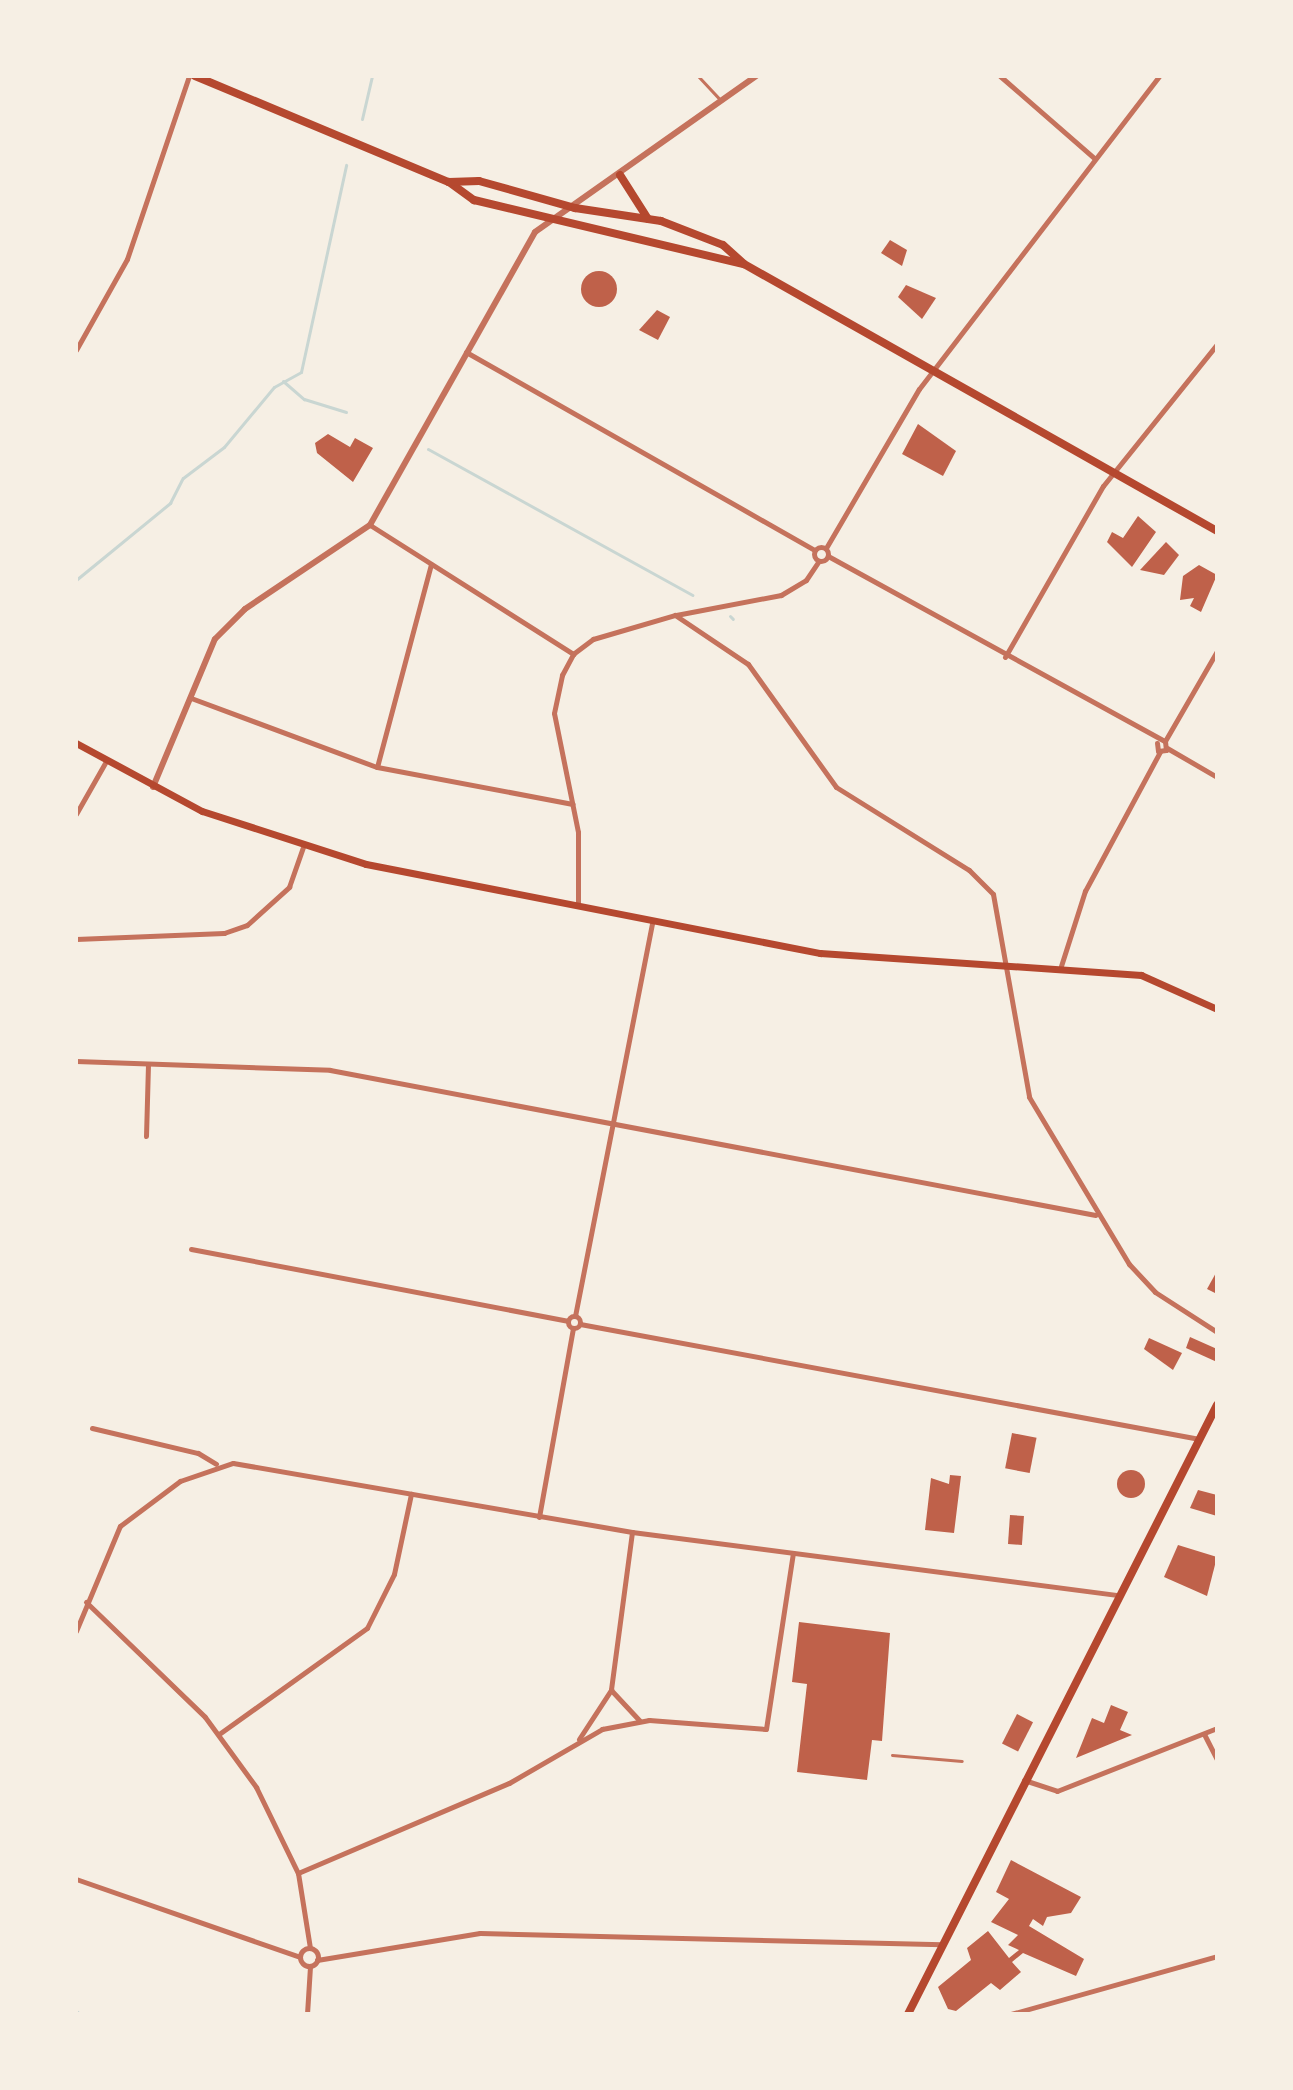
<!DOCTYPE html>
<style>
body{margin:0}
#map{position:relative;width:1293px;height:2090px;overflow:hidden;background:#f6efe4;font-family:"Fira Sans Condensed",sans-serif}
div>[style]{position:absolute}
.stream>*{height:3px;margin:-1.5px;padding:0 1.5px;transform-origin:1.5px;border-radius:1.5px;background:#c9d6d2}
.building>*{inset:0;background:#bf614a;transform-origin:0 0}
.round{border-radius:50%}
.service>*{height:3px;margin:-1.5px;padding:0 1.5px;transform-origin:1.5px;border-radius:1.5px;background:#c5725c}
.minor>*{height:5px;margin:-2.5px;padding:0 2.5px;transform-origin:2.5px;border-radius:2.5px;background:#c5725c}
.minor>.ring{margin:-2.5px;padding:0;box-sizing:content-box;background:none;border:5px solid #c5725c;border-radius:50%}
.tertiary>*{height:6px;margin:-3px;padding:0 3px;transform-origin:3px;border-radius:3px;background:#c5725c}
.secondary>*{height:7px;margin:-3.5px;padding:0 3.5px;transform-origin:3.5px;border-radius:3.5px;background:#b5482f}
.primary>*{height:8px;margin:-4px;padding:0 4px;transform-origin:4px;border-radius:4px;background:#b5482f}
span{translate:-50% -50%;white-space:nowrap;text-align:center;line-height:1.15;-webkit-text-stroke:8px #f6efe4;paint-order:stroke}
.frame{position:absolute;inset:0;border:78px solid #f6efe4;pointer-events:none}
</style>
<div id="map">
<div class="stream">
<div style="left:362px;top:119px;width:44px;rotate:-76.9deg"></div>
<div style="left:283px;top:381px;width:28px;rotate:41deg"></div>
<div style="left:304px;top:399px;width:44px;rotate:17.2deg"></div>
<div style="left:428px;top:449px;width:302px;rotate:28.9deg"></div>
<div style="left:76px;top:580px;width:122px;rotate:-39.3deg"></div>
<div style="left:170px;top:503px;width:28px;rotate:-63deg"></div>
<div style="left:183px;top:478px;width:51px;rotate:-37.1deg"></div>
<div style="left:224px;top:447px;width:78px;rotate:-50.2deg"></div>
<div style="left:274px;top:387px;width:31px;rotate:-29deg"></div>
<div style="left:301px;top:372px;width:212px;rotate:-77.7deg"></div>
<div style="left:730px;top:616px;width:4px;rotate:45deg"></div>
<div style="left:76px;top:2011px;width:5px;rotate:37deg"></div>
</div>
<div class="building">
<div style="clip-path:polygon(890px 240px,907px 250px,902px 266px,881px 253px)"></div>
<div class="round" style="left:581px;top:271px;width:36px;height:36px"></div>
<div style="clip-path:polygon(906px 285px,936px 298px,922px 319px,898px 297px)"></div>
<div style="clip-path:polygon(657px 310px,670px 317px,658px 340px,639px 330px)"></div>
<div style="clip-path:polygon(918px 424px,956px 451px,943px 476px,902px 454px)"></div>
<div style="clip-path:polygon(328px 434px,350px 447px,355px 438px,373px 448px,353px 482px,317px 453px,315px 443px)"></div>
<div style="clip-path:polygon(1138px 516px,1156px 532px,1132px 567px,1107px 542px,1112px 532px,1123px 538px)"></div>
<div style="clip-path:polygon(1166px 542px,1179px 555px,1164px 575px,1140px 570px)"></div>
<div style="clip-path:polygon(1199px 565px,1217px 575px,1201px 612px,1190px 606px,1194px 598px,1180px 600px,1183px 576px)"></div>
<div style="clip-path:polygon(1217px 1271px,1217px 1294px,1207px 1289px)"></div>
<div style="clip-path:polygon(1190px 1337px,1217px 1349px,1217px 1362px,1186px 1348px)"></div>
<div style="clip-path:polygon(1149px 1338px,1182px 1353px,1173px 1370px,1144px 1349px)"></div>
<div style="left:1012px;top:1433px;width:25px;height:36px;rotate:11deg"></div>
<div class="round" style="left:1117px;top:1470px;width:28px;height:28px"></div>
<div style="clip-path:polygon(950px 1475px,961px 1476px,954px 1533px,925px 1530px,931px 1478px,949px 1484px)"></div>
<div style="clip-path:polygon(1198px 1490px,1217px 1495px,1217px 1516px,1190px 1508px)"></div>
<div style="left:1010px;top:1515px;width:14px;height:29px;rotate:4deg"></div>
<div style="clip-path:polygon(1178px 1545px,1217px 1557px,1207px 1596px,1164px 1577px)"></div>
<div style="clip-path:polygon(799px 1622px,890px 1633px,882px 1741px,872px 1740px,867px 1780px,797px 1772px,807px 1684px,792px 1682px)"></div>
<div style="clip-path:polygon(1111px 1705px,1128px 1712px,1120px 1730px,1132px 1735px,1076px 1758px,1092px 1718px,1104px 1723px)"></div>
<div style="left:1017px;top:1714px;width:18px;height:33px;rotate:27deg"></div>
<div style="clip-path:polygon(1011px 1860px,1081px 1897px,1071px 1913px,1047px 1917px,1043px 1926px,1033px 1919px,1029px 1926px,1084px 1959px,1076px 1976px,1023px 1953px,1012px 1962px,1021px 1972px,1000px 1990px,991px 1983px,956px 2011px,948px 2009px,938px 1987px,971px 1960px,967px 1948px,988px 1931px,1009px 1958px,1019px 1950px,1008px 1945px,1018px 1935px,991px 1922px,1009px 1899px,996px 1892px)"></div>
</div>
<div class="service">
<div style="left:698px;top:76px;width:33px;rotate:47deg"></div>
<div style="left:892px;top:1755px;width:70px;rotate:4.9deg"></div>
</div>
<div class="minor">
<div style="left:1000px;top:76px;width:125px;rotate:41.1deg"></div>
<div style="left:76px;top:350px;width:104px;rotate:-60.7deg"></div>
<div style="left:127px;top:259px;width:193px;rotate:-71.3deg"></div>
<div style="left:466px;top:352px;width:401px;rotate:29.6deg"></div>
<div style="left:370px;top:525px;width:241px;rotate:32.4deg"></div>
<div class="ring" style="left:814px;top:547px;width:9px;height:9px"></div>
<div style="left:826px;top:548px;width:184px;rotate:-59.7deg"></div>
<div style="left:919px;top:389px;width:394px;rotate:-52.5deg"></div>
<div style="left:828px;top:556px;width:384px;rotate:28.8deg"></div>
<div style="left:1165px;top:741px;width:9px;rotate:84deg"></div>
<div style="left:1166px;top:750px;width:8px;rotate:173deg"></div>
<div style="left:1158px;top:751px;width:8px;rotate:-97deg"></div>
<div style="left:676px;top:615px;width:107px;rotate:-10.8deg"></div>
<div style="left:781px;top:595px;width:29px;rotate:-31deg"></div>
<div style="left:806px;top:580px;width:23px;rotate:-56deg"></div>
<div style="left:1005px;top:657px;width:197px;rotate:-60.2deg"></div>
<div style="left:1103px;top:486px;width:182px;rotate:-51.2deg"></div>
<div style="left:191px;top:698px;width:198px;rotate:20.4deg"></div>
<div style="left:377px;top:767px;width:199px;rotate:10.7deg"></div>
<div style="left:1165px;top:741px;width:104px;rotate:-60deg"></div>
<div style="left:1167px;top:748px;width:58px;rotate:30.1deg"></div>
<div style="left:377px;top:767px;width:210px;rotate:-75.1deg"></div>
<div style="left:76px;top:814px;width:59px;rotate:-60.4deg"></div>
<div style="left:578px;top:905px;width:73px;rotate:-90deg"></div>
<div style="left:578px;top:832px;width:121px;rotate:-101.4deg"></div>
<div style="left:554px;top:713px;width:39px;rotate:-78deg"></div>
<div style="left:562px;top:675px;width:24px;rotate:-62deg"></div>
<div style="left:573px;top:654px;width:25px;rotate:-37deg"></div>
<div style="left:593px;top:639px;width:85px;rotate:-16.3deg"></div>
<div style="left:675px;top:615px;width:88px;rotate:33.9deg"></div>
<div style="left:748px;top:664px;width:151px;rotate:54.4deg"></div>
<div style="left:836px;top:787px;width:157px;rotate:32deg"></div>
<div style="left:969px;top:870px;width:34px;rotate:45deg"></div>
<div style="left:993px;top:894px;width:206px;rotate:79.9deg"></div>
<div style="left:1029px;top:1097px;width:195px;rotate:59.1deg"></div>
<div style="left:1129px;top:1264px;width:38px;rotate:47deg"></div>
<div style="left:1155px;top:1292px;width:74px;rotate:32.8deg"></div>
<div style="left:76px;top:939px;width:148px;rotate:-2.3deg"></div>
<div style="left:224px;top:933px;width:24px;rotate:-19deg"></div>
<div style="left:247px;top:925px;width:57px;rotate:-42.1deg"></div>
<div style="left:289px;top:887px;width:42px;rotate:-70.7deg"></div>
<div style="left:1061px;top:966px;width:79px;rotate:-72.3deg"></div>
<div style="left:1085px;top:891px;width:158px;rotate:-61.7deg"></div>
<div style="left:76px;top:1061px;width:254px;rotate:2deg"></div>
<div style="left:330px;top:1070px;width:779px;rotate:10.73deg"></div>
<div style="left:146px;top:1136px;width:71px;rotate:-88.4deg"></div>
<div style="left:191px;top:1249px;width:383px;rotate:10.8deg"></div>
<div class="ring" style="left:568px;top:1316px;width:7px;height:7px"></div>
<div style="left:575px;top:1316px;width:401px;rotate:-78.9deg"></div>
<div style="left:580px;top:1324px;width:630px;rotate:10.52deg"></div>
<div style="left:92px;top:1428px;width:109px;rotate:13.3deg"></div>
<div style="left:198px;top:1453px;width:21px;rotate:31deg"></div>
<div style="left:539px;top:1517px;width:192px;rotate:-79.8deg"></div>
<div style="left:632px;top:1532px;width:159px;rotate:97.6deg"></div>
<div style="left:611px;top:1690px;width:42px;rotate:46.9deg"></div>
<div style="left:86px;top:1602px;width:165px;rotate:44deg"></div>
<div style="left:205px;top:1717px;width:87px;rotate:53.9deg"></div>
<div style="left:256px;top:1787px;width:96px;rotate:64deg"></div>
<div style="left:298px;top:1873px;width:76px;rotate:80.9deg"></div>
<div style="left:76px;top:1631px;width:114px;rotate:-67.3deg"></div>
<div style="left:120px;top:1526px;width:75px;rotate:-36.9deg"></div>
<div style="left:180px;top:1481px;width:56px;rotate:-18.8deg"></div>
<div style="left:233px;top:1463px;width:405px;rotate:9.8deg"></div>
<div style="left:632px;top:1532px;width:492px;rotate:7.4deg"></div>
<div style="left:219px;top:1734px;width:182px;rotate:-35.6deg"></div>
<div style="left:367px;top:1628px;width:60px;rotate:-63.4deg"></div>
<div style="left:394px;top:1574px;width:82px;rotate:-78deg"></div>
<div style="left:1204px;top:1734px;width:29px;rotate:63deg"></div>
<div style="left:579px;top:1739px;width:59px;rotate:-56.9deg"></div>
<div style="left:1024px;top:1780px;width:35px;rotate:18deg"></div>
<div style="left:1057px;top:1791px;width:172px;rotate:-21.5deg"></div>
<div style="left:298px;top:1873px;width:229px;rotate:-23.1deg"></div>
<div style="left:509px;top:1783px;width:108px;rotate:-30.1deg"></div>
<div style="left:602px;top:1729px;width:48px;rotate:-10.8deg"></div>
<div style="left:649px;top:1720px;width:117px;rotate:4.4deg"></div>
<div style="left:766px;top:1729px;width:178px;rotate:-81.3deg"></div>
<div style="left:76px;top:1879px;width:237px;rotate:19.2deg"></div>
<div class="ring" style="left:300px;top:1948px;width:13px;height:13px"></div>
<div style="left:317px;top:1960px;width:165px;rotate:-9.4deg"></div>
<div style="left:480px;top:1933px;width:462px;rotate:1.4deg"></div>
<div style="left:307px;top:2014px;width:48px;rotate:-86.4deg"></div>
<div style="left:1011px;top:2014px;width:214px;rotate:-15.7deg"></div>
</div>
<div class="tertiary">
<div style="left:153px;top:787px;width:160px;rotate:-67.3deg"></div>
<div style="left:215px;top:639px;width:42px;rotate:-45deg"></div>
<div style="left:245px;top:609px;width:151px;rotate:-33.9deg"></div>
<div style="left:370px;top:525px;width:336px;rotate:-60.6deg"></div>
<div style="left:535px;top:232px;width:271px;rotate:-35.2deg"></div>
</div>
<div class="secondary">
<div style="left:76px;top:743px;width:143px;rotate:28.4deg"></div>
<div style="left:202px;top:811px;width:172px;rotate:17.9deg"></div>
<div style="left:366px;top:864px;width:463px;rotate:11.1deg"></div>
<div style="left:820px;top:953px;width:322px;rotate:3.9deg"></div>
<div style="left:1141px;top:975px;width:83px;rotate:24.1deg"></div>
</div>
<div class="primary">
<div style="left:195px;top:76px;width:275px;rotate:22.7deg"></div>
<div style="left:449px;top:182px;width:31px;rotate:36deg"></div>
<div style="left:474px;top:200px;width:277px;rotate:13.4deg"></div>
<div style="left:620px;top:175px;width:52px;rotate:57.5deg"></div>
<div style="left:449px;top:182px;width:30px;rotate:-2deg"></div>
<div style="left:479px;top:181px;width:100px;rotate:15.7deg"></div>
<div style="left:575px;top:208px;width:87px;rotate:8.6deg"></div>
<div style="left:661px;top:221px;width:66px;rotate:21.2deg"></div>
<div style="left:723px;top:245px;width:28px;rotate:42deg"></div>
<div style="left:744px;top:264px;width:543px;rotate:29.44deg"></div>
<div style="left:908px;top:2014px;width:683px;rotate:-63.1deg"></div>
</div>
<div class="frame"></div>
</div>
